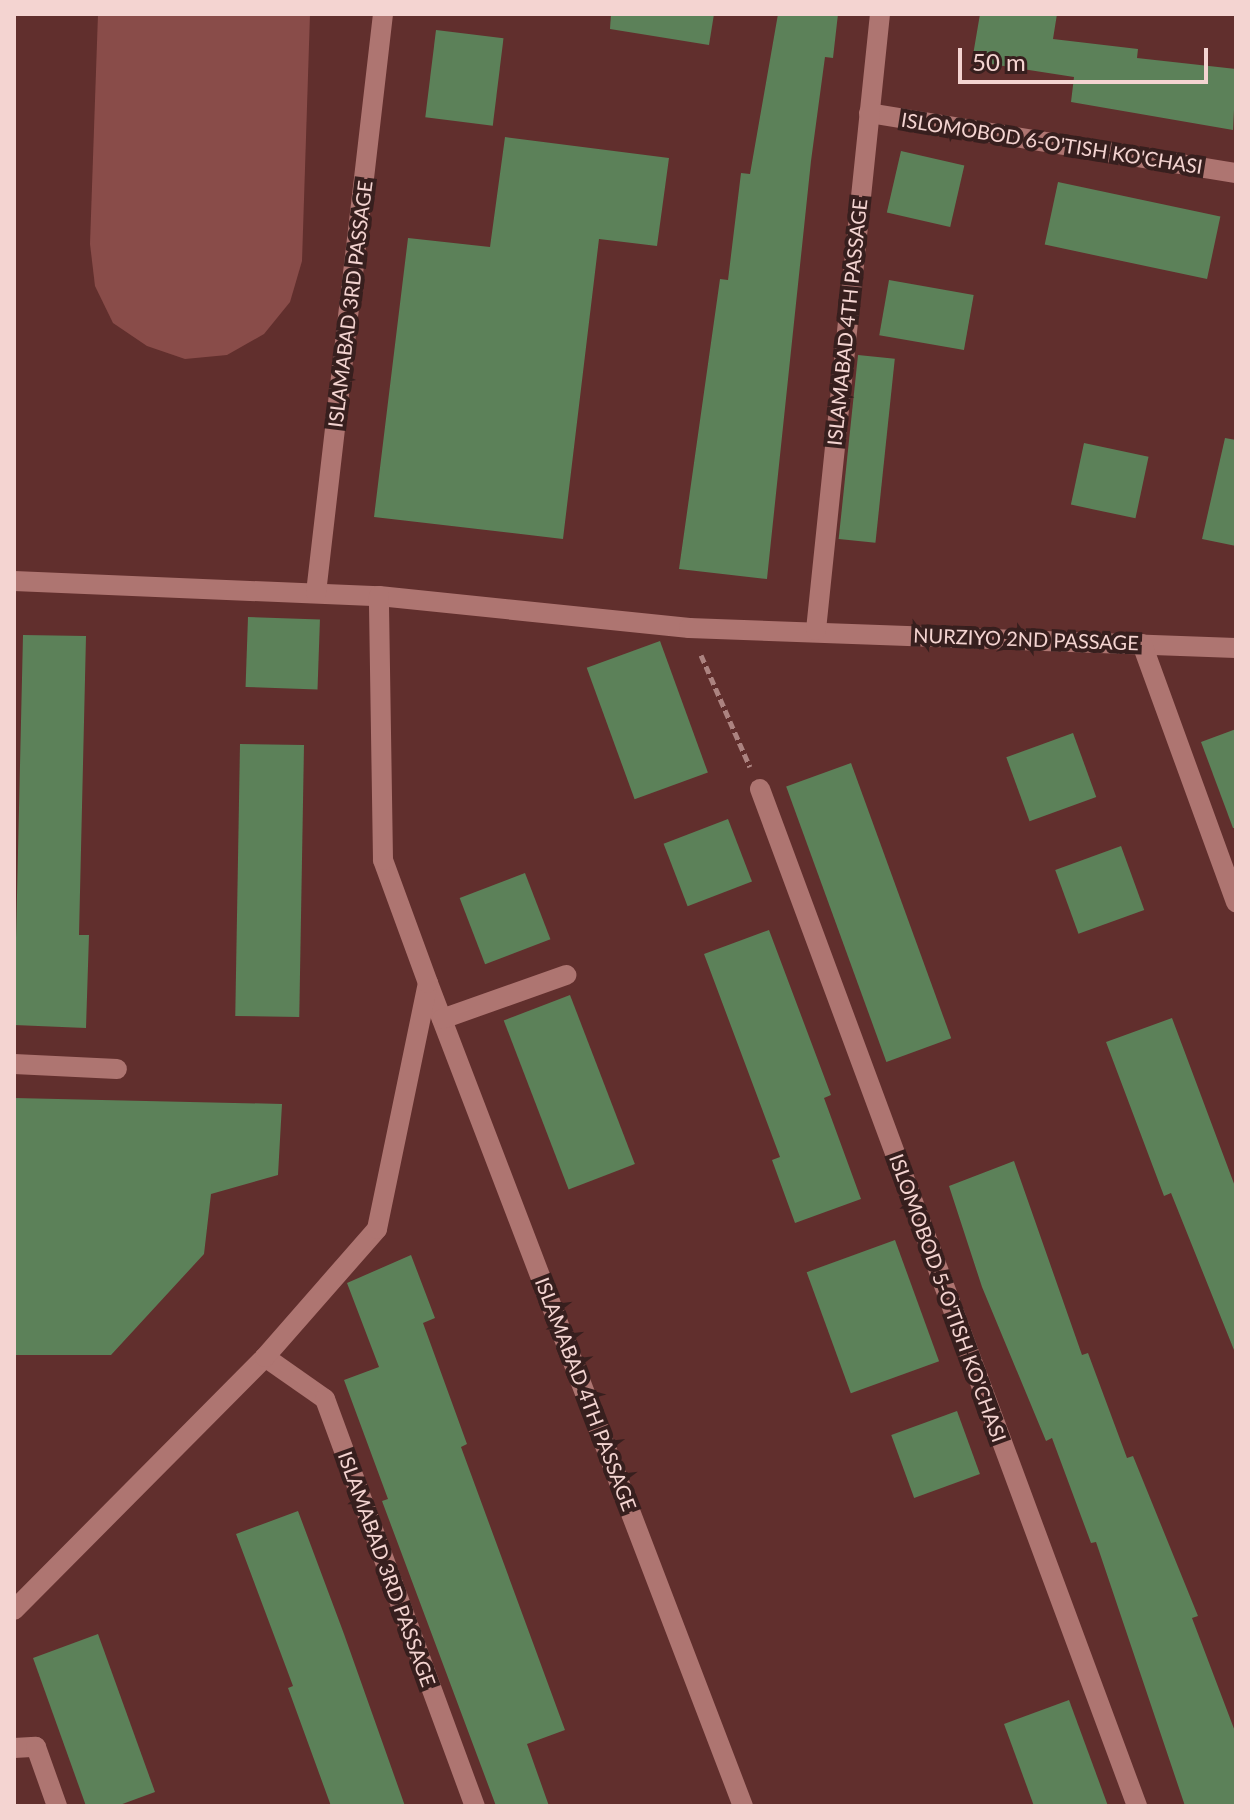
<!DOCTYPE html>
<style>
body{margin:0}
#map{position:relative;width:1250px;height:1820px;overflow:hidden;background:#612f2d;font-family:Lato,sans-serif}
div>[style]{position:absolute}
.green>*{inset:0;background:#894c49}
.building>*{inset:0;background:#5c8159;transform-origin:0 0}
.path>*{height:5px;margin-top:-2.5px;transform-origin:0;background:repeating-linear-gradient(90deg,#ac8380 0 8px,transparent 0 12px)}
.minor>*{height:20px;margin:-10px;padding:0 10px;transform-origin:10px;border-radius:10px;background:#ae7571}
span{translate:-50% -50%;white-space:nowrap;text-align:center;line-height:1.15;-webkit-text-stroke:8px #371f1e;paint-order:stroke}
.street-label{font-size:20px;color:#f4d4d1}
.frame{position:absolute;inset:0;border:16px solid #f4d4d1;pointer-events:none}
.scale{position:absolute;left:958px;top:48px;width:250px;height:36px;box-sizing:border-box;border:4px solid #f4d4d1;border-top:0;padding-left:10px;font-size:24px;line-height:28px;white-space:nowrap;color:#f4d4d1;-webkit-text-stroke:6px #371f1e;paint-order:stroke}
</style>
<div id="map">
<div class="green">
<div style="clip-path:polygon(98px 14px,310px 14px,302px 261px,290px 302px,264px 334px,227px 355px,185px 359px,147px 346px,113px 323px,95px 286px,90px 244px)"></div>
</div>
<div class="building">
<div style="clip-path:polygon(611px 14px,714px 14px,709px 45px,610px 29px)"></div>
<div style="clip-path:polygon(778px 14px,838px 14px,833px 58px,825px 57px,811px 161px,767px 579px,679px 569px,720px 279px,728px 280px,741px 173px,750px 174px)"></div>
<div style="clip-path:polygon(980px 14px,1057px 14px,1053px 39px,1138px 49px,1137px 58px,1236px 69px,1233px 130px,1071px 102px,1074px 77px,972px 61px)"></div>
<div style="left:436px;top:30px;width:68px;height:88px;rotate:7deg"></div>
<div style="clip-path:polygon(505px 137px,669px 158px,657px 246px,599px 239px,563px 539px,374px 517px,408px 238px,490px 247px)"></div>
<div style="left:901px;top:151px;width:65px;height:63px;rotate:13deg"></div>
<div style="left:1058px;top:182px;width:166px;height:64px;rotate:12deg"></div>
<div style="left:889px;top:280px;width:86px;height:56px;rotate:10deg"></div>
<div style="left:858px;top:355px;width:37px;height:185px;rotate:6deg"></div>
<div style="clip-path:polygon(1225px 438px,1236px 440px,1236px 546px,1202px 539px)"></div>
<div style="left:1084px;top:443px;width:66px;height:63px;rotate:12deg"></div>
<div style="left:248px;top:617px;width:72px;height:70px;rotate:2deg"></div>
<div style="clip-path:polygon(23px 635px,86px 636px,79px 935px,89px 935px,86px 1028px,14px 1025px)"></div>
<div style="left:660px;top:641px;width:140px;height:78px;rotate:70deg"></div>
<div style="clip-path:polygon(1236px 729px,1236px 828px,1233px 828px,1201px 742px)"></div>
<div style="left:1073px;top:733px;width:68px;height:71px;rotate:70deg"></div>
<div style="left:240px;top:744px;width:64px;height:272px;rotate:1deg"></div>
<div style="left:851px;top:763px;width:293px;height:69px;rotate:70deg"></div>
<div style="left:728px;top:819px;width:67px;height:69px;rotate:69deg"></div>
<div style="left:1121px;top:846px;width:68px;height:70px;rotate:70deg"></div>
<div style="left:525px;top:873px;width:71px;height:70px;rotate:69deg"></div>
<div style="clip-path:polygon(769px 930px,831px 1095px,824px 1098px,861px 1199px,795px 1223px,772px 1160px,780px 1157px,704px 954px)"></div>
<div style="left:570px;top:995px;width:181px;height:71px;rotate:69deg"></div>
<div style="clip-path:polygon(1172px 1018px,1236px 1189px,1236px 1355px,1171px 1193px,1164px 1196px,1106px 1042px)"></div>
<div style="clip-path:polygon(14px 1098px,282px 1104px,278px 1175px,211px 1194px,204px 1254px,111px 1355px,14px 1355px)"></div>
<div style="clip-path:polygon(1014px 1161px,1082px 1355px,1088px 1353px,1127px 1458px,1133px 1456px,1198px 1616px,1192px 1618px,1236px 1734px,1236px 1806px,1185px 1806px,1096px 1542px,1091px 1543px,1052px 1438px,1046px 1441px,982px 1287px,949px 1186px)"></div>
<div style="left:895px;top:1240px;width:129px;height:94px;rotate:70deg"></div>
<div style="clip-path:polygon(411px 1255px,435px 1318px,423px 1323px,467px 1444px,461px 1447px,565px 1730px,527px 1744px,549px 1806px,496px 1806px,382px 1501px,388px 1499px,344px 1380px,379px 1367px,347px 1283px)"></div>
<div style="left:957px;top:1411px;width:67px;height:70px;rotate:70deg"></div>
<div style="clip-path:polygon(298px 1511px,344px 1634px,405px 1806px,331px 1806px,288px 1688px,293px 1686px,236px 1534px)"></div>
<div style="clip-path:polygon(98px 1634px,155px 1792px,117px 1806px,86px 1806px,33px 1658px)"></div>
<div style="clip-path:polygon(1069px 1700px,1108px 1806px,1034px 1806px,1004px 1724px)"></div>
</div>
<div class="path">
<div style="left:701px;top:655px;width:122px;rotate:66.4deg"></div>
</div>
<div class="minor">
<div style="left:869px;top:113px;width:372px;rotate:9.3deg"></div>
<div style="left:14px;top:581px;width:365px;rotate:2.4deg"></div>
<div style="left:379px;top:596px;width:312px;rotate:5.9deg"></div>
<div style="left:689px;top:628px;width:547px;rotate:2.09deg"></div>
<div style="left:316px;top:593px;width:583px;rotate:-83.4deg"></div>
<div style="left:816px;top:630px;width:619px;rotate:-84.07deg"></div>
<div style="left:1142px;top:644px;width:275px;rotate:70deg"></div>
<div style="left:760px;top:789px;width:1085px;rotate:69.66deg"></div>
<div style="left:428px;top:983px;width:881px;rotate:69.06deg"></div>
<div style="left:442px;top:1019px;width:132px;rotate:-19.5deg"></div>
<div style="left:14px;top:1064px;width:103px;rotate:2.8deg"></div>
<div style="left:265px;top:1357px;width:73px;rotate:35deg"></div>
<div style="left:325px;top:1399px;width:434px;rotate:69.8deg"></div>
<div style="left:14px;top:1610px;width:356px;rotate:-45.2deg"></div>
<div style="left:265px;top:1357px;width:170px;rotate:-48.8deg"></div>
<div style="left:377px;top:1229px;width:251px;rotate:-78.3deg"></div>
<div style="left:428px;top:983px;width:131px;rotate:-110.1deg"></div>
<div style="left:383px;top:860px;width:264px;rotate:-90.9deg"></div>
<div style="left:14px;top:1748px;width:22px;rotate:-3deg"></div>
<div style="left:36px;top:1747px;width:63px;rotate:70.4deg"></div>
</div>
<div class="street-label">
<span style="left:1052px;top:143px;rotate:9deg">ISLOMOBOD 6-O'TISH KO'CHASI</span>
<span style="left:350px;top:304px;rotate:-83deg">ISLAMABAD 3RD PASSAGE</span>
<span style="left:847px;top:322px;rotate:-84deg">ISLAMABAD 4TH PASSAGE</span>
<span style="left:1026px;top:639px;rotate:2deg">NURZIYO 2ND PASSAGE</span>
<span style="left:948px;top:1298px;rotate:70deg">ISLOMOBOD 5-O'TISH KO'CHASI</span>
<span style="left:586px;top:1394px;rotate:69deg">ISLAMABAD 4TH PASSAGE</span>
<span style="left:387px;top:1569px;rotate:70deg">ISLAMABAD 3RD PASSAGE</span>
</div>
<div class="frame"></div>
<div class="scale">50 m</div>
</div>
